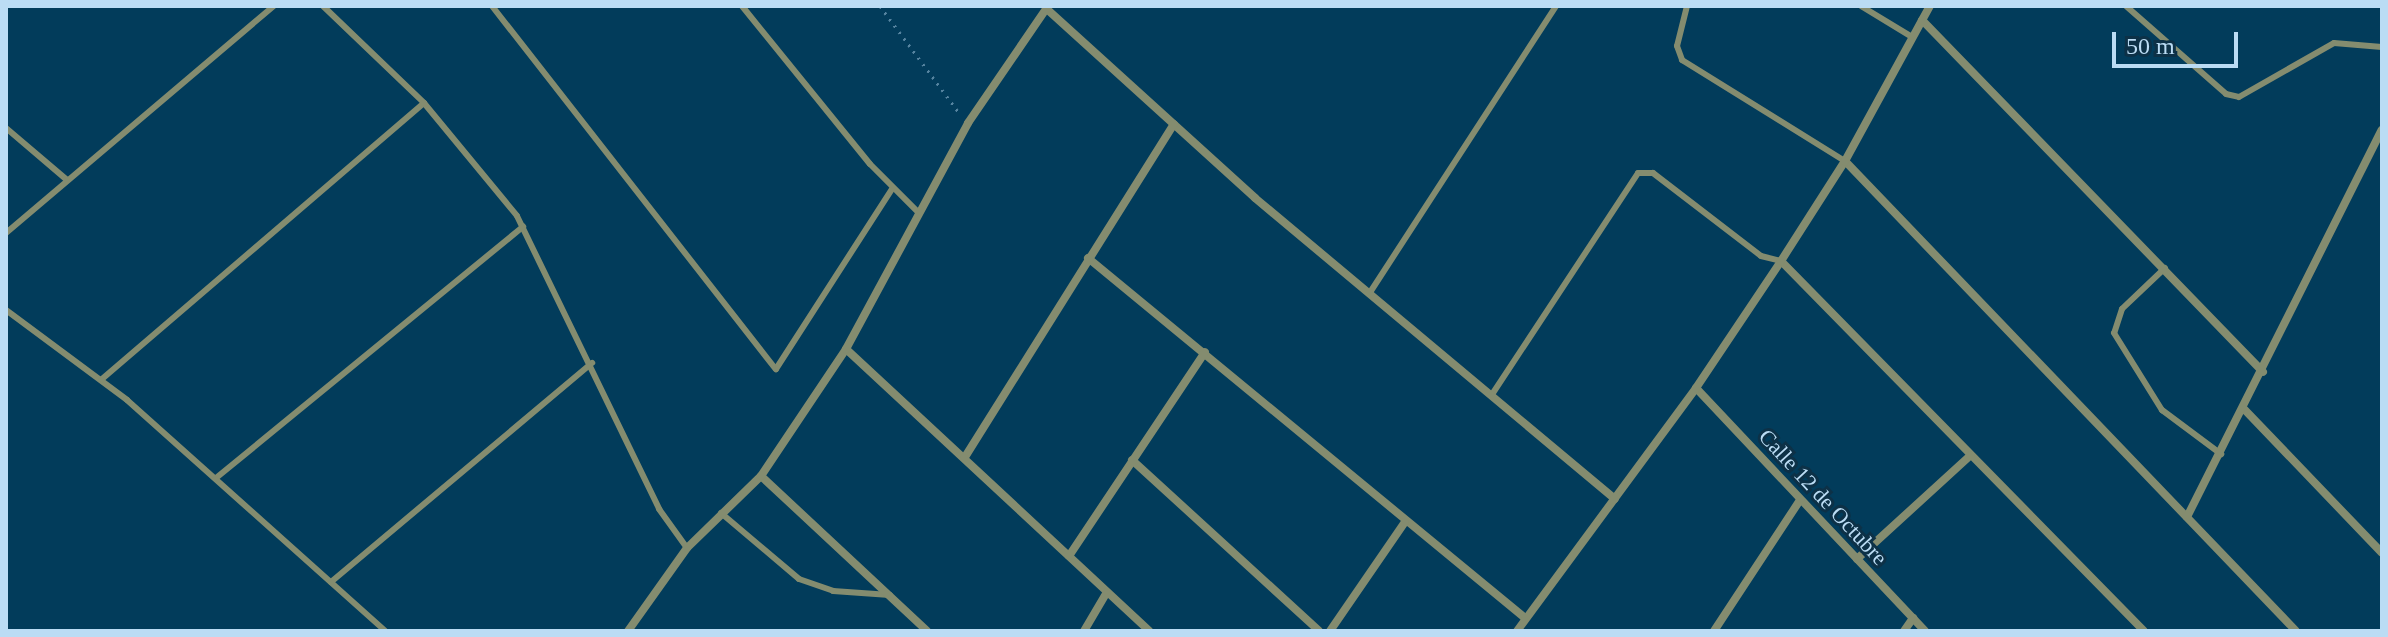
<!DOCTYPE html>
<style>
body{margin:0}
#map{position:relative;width:2388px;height:637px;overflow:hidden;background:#023c5b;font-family:"Times New Roman",serif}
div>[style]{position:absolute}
.path>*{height:3px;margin-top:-1.5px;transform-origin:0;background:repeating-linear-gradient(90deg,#5684a0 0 2px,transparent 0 8px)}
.lane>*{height:6px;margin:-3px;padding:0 3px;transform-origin:3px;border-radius:3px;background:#848c6f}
.street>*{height:8px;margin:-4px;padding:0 4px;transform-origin:4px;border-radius:4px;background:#848c6f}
span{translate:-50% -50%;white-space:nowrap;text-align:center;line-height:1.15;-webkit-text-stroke:6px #0d3147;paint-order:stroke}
.street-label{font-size:22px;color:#bbdcf4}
.frame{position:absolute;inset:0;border:8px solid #bbdcf4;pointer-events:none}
.scale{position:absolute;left:2112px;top:32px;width:126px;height:36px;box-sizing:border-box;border:4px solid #bbdcf4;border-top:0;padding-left:10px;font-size:24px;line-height:28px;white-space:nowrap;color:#bbdcf4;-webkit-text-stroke:6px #0d3147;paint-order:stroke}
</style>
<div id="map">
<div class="path">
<div style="left:880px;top:6px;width:134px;rotate:53.5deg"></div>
</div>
<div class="lane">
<div style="left:323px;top:6px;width:140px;rotate:43.8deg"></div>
<div style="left:424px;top:103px;width:146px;rotate:50.5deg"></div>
<div style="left:517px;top:216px;width:326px;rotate:64.1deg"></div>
<div style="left:659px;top:509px;width:48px;rotate:54.3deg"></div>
<div style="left:492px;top:6px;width:461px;rotate:52deg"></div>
<div style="left:776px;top:369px;width:214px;rotate:-57.2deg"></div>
<div style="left:742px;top:6px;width:203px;rotate:51deg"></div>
<div style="left:870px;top:164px;width:69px;rotate:45deg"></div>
<div style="left:1687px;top:6px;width:41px;rotate:104deg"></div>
<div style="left:1677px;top:46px;width:15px;rotate:70deg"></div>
<div style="left:1682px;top:60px;width:192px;rotate:31.8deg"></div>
<div style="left:1861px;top:6px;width:60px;rotate:31.3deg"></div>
<div style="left:2126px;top:6px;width:133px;rotate:41.3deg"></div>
<div style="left:2226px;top:94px;width:13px;rotate:13deg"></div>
<div style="left:2239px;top:97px;width:109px;rotate:-29.6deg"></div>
<div style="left:2334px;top:43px;width:48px;rotate:4.8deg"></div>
<div style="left:6px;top:128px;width:80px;rotate:40.4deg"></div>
<div style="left:6px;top:233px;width:351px;rotate:-40.3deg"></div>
<div style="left:2165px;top:268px;width:59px;rotate:136.4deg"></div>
<div style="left:2122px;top:309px;width:25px;rotate:108deg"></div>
<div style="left:2114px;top:333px;width:91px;rotate:58.1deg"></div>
<div style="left:2162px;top:410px;width:74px;rotate:36.7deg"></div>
<div style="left:1369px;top:294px;width:343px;rotate:-57deg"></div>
<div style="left:6px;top:310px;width:151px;rotate:36.6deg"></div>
<div style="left:127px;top:400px;width:346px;rotate:41.8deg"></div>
<div style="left:102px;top:379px;width:424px;rotate:-40.6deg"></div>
<div style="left:1491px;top:396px;width:267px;rotate:-56.6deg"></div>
<div style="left:1638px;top:173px;width:15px"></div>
<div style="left:1653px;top:173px;width:136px;rotate:37.5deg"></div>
<div style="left:1761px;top:256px;width:21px;rotate:14deg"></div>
<div style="left:216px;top:478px;width:397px;rotate:-39.3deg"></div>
<div style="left:721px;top:513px;width:102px;rotate:40.2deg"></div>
<div style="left:799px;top:579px;width:36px;rotate:19deg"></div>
<div style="left:833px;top:591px;width:57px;rotate:4deg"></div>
<div style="left:331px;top:582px;width:341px;rotate:-40deg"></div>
</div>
<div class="street">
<div style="left:1049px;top:11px;width:278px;rotate:42.2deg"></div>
<div style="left:1255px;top:198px;width:469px;rotate:39.9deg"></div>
<div style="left:1922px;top:20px;width:490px;rotate:45.9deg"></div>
<div style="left:1845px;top:161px;width:651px;rotate:46.18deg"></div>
<div style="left:1088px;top:258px;width:566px;rotate:39.48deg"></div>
<div style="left:1781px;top:261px;width:518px;rotate:45.55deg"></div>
<div style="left:846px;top:349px;width:414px;rotate:42.9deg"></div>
<div style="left:1696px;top:388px;width:334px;rotate:46.7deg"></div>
<div style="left:2244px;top:409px;width:199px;rotate:46.2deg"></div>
<div style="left:965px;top:457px;width:393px;rotate:-57.9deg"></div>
<div style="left:1132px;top:460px;width:253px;rotate:42.4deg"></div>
<div style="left:761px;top:476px;width:227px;rotate:43deg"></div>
<div style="left:2187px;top:517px;width:433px;rotate:-63.3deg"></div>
<div style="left:1069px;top:556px;width:245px;rotate:-56.3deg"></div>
<div style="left:1857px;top:559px;width:154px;rotate:-42.4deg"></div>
<div style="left:628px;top:631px;width:102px;rotate:-54.6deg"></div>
<div style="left:687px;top:548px;width:103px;rotate:-44.2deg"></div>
<div style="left:761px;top:476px;width:153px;rotate:-56.2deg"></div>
<div style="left:846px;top:349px;width:257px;rotate:-61.6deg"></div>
<div style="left:968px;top:123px;width:142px;rotate:-55.6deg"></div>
<div style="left:1084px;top:631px;width:45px;rotate:-59.5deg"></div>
<div style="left:1330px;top:631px;width:132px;rotate:-55.5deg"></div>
<div style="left:1517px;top:631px;width:302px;rotate:-53.6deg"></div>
<div style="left:1696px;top:388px;width:153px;rotate:-56.2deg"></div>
<div style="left:1781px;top:261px;width:119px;rotate:-57.4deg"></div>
<div style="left:1845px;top:161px;width:177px;rotate:-61.3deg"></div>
<div style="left:1714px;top:631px;width:157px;rotate:-56.7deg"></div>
<div style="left:1904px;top:631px;width:16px;rotate:-55deg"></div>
</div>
<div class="street-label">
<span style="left:1823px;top:497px;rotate:47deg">Calle 12 de Octubre</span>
</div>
<div class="frame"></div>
<div class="scale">50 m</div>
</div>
